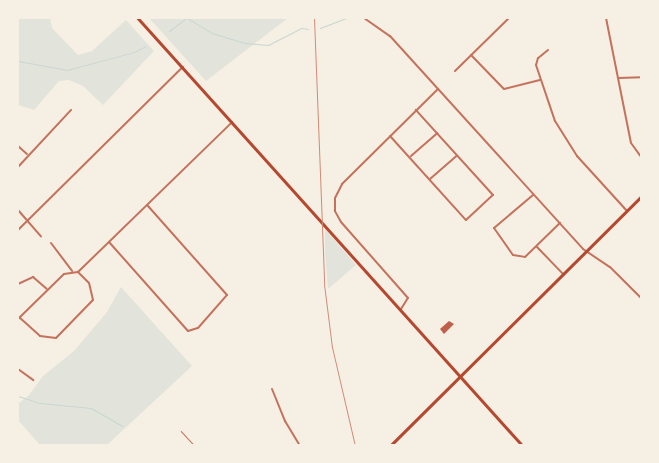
<!DOCTYPE html>
<style>
body{margin:0}
#map{position:relative;width:659px;height:463px;overflow:hidden;background:#f6efe4;font-family:"Golos Text",sans-serif}
div>[style]{position:absolute}
.green>*{inset:0;background:#e2e4dc}
.stream>*{height:1px;margin:-0.5px;padding:0 0.5px;transform-origin:0.5px;border-radius:0.5px;background:#c9d6d2}
.building>*{inset:0;background:#bf614a}
.service>*{height:0.5px;margin:-0.25px;padding:0 0.25px;transform-origin:0.25px;border-radius:0.25px;background:#c5725c}
.minor>*{height:2px;margin:-1px;padding:0 1px;transform-origin:1px;border-radius:1px;background:#c5725c}
.secondary>*{height:2.5px;margin:-1.25px;padding:0 1.25px;transform-origin:1.25px;border-radius:1.25px;background:#b5482f}
.primary>*{height:2.5px;margin:-1.25px;padding:0 1.25px;transform-origin:1.25px;border-radius:1.25px;background:#b5482f}
.rail>*{height:1px;margin:-0.5px;padding:0 0.5px;transform-origin:0.5px;border-radius:0.5px;background:#cf8b77}
span{translate:-50% -50%;white-space:nowrap;text-align:center;line-height:1.15;-webkit-text-stroke:4.5px #f6efe4;paint-order:stroke}
.frame{position:absolute;inset:0;border:19px solid #f6efe4;pointer-events:none}
</style>
<div id="map">
<div class="green">
<div style="clip-path:polygon(18px 18px,50px 18px,52px 28px,78px 55px,92px 51px,126px 20px,154px 51px,103px 105px,83px 86px,69px 80px,59px 81px,34px 110px,18px 105px)"></div>
<div style="clip-path:polygon(149px 18px,288px 18px,206px 81px)"></div>
<div style="clip-path:polygon(325px 229px,356px 265px,328px 289px,325px 252px)"></div>
<div style="clip-path:polygon(121px 287px,192px 366px,107px 445px,40px 445px,18px 420px,18px 404px,29px 395px,43px 376px,74px 351px,107px 312px)"></div>
</div>
<div class="stream">
<div style="left:187px;top:18px;width:29px;rotate:31deg"></div>
<div style="left:212px;top:33px;width:34px;rotate:17deg"></div>
<div style="left:245px;top:43px;width:23px;rotate:5deg"></div>
<div style="left:268px;top:45px;width:38px;rotate:-27deg"></div>
<div style="left:302px;top:28px;width:6px;rotate:9deg"></div>
<div style="left:320px;top:28px;width:28px;rotate:-21deg"></div>
<div style="left:169px;top:31px;width:21px;rotate:-37deg"></div>
<div style="left:18px;top:61px;width:50px;rotate:10.4deg"></div>
<div style="left:67px;top:70px;width:69px;rotate:-15deg"></div>
<div style="left:134px;top:52px;width:13px;rotate:-27deg"></div>
<div style="left:18px;top:396px;width:23px;rotate:18deg"></div>
<div style="left:40px;top:403px;width:51px;rotate:5.6deg"></div>
<div style="left:91px;top:408px;width:36px;rotate:30deg"></div>
</div>
<div class="building">
<div style="clip-path:polygon(449px 321px,454px 324px,444px 334px,440px 329px)"></div>
</div>
<div class="service">
<div style="left:181px;top:431px;width:21px;rotate:47deg"></div>
</div>
<div class="minor">
<div style="left:364px;top:18px;width:32px;rotate:35deg"></div>
<div style="left:390px;top:36px;width:287px;rotate:47.8deg"></div>
<div style="left:583px;top:249px;width:32px;rotate:34deg"></div>
<div style="left:610px;top:267px;width:45px;rotate:45deg"></div>
<div style="left:606px;top:18px;width:127px;rotate:78.7deg"></div>
<div style="left:631px;top:143px;width:19px;rotate:54deg"></div>
<div style="left:548px;top:50px;width:13px;rotate:141deg"></div>
<div style="left:538px;top:58px;width:7px;rotate:106deg"></div>
<div style="left:536px;top:65px;width:59px;rotate:71.3deg"></div>
<div style="left:555px;top:121px;width:41px;rotate:57.8deg"></div>
<div style="left:577px;top:156px;width:74px;rotate:47.7deg"></div>
<div style="left:471px;top:55px;width:47px;rotate:45.9deg"></div>
<div style="left:504px;top:89px;width:37px;rotate:-14deg"></div>
<div style="left:455px;top:71px;width:76px;rotate:-44.5deg"></div>
<div style="left:618px;top:78px;width:24px;rotate:-2deg"></div>
<div style="left:390px;top:136px;width:113px;rotate:47.9deg"></div>
<div style="left:466px;top:220px;width:37px;rotate:-43deg"></div>
<div style="left:493px;top:195px;width:115px;rotate:-132.2deg"></div>
<div style="left:18px;top:146px;width:12px;rotate:42deg"></div>
<div style="left:411px;top:156px;width:35px;rotate:-41deg"></div>
<div style="left:18px;top:167px;width:78px;rotate:-47.1deg"></div>
<div style="left:430px;top:179px;width:35px;rotate:-41deg"></div>
<div style="left:533px;top:195px;width:51px;rotate:139.8deg"></div>
<div style="left:494px;top:228px;width:33px;rotate:55deg"></div>
<div style="left:513px;top:255px;width:12px;rotate:9deg"></div>
<div style="left:525px;top:257px;width:49px;rotate:-44.2deg"></div>
<div style="left:18px;top:210px;width:35px;rotate:49deg"></div>
<div style="left:18px;top:230px;width:232px;rotate:-44.7deg"></div>
<div style="left:109px;top:242px;width:119px;rotate:48.4deg"></div>
<div style="left:188px;top:331px;width:10px;rotate:-17deg"></div>
<div style="left:198px;top:328px;width:44px;rotate:-48.7deg"></div>
<div style="left:227px;top:295px;width:120px;rotate:-131.6deg"></div>
<div style="left:51px;top:243px;width:35px;rotate:53deg"></div>
<div style="left:537px;top:247px;width:37px;rotate:46deg"></div>
<div style="left:78px;top:272px;width:215px;rotate:-44.2deg"></div>
<div style="left:18px;top:284px;width:17px;rotate:-25deg"></div>
<div style="left:33px;top:277px;width:18px;rotate:41deg"></div>
<div style="left:401px;top:309px;width:13px;rotate:-58deg"></div>
<div style="left:408px;top:298px;width:101px;rotate:-131.4deg"></div>
<div style="left:341px;top:222px;width:13px;rotate:-119deg"></div>
<div style="left:335px;top:211px;width:13px;rotate:-90deg"></div>
<div style="left:335px;top:198px;width:16px;rotate:-63deg"></div>
<div style="left:342px;top:184px;width:135px;rotate:-44.7deg"></div>
<div style="left:19px;top:317px;width:28px;rotate:42deg"></div>
<div style="left:40px;top:336px;width:16px;rotate:7deg"></div>
<div style="left:56px;top:338px;width:53px;rotate:-45.8deg"></div>
<div style="left:93px;top:300px;width:17px;rotate:-103deg"></div>
<div style="left:89px;top:283px;width:16px;rotate:-135deg"></div>
<div style="left:18px;top:319px;width:64px;rotate:-44.4deg"></div>
<div style="left:64px;top:274px;width:14px;rotate:-8deg"></div>
<div style="left:18px;top:369px;width:19px;rotate:36deg"></div>
<div style="left:272px;top:389px;width:35px;rotate:68deg"></div>
<div style="left:285px;top:421px;width:29px;rotate:59deg"></div>
</div>
<div class="secondary">
<div style="left:390px;top:446px;width:355px;rotate:-44.8deg"></div>
</div>
<div class="primary">
<div style="left:138px;top:18px;width:576px;rotate:48.03deg"></div>
</div>
<div class="rail">
<div style="left:314px;top:18px;width:266px;rotate:87.8deg"></div>
<div style="left:324px;top:284px;width:64px;rotate:82.8deg"></div>
<div style="left:332px;top:347px;width:102px;rotate:76.9deg"></div>
</div>
<div class="frame"></div>
</div>
